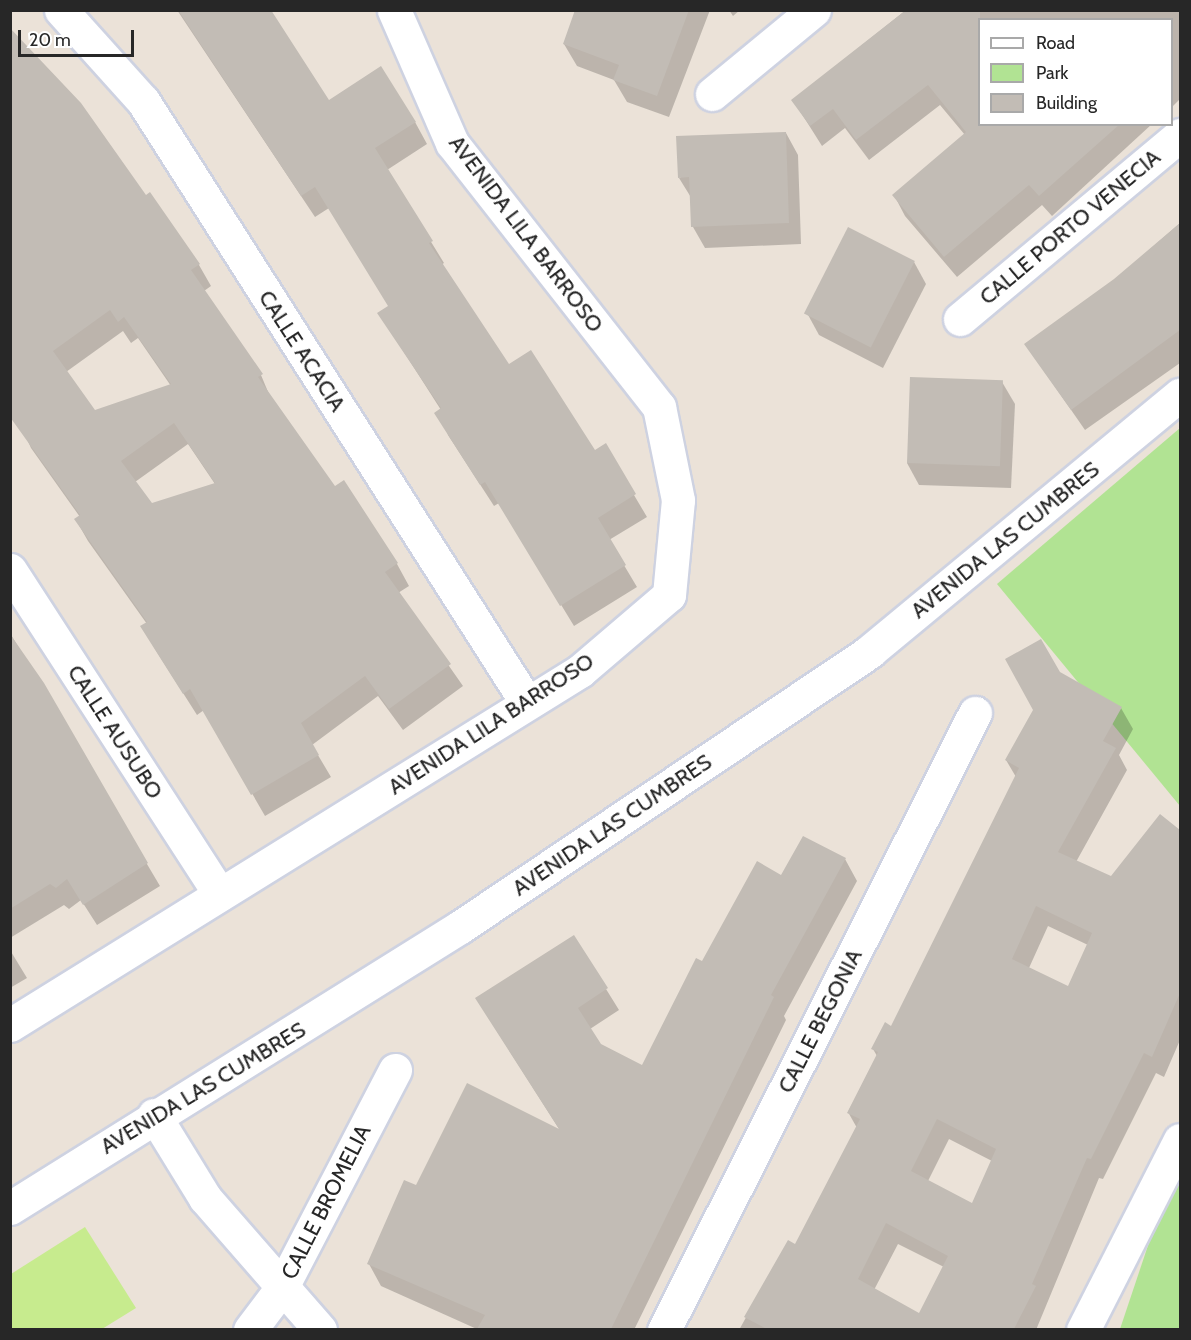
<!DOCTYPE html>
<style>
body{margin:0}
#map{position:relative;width:1191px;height:1340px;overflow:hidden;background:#ebe2d8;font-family:Cabin,sans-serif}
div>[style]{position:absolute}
.green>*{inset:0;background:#b1e393}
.pitch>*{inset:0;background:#c7eb8e}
.shadow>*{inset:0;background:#0003}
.building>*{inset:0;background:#c2bcb5;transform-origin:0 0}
.roads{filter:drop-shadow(2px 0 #ced2e1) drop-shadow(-2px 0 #ced2e1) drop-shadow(0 2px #ced2e1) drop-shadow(0 -2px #ced2e1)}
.minor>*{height:33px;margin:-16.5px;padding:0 16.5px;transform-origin:16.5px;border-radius:16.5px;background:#fff}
span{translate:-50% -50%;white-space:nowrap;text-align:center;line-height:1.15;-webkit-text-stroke:4.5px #fff;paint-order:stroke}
.street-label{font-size:22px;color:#272727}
.frame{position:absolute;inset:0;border:12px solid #272727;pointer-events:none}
.legend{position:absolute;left:978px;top:18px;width:195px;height:108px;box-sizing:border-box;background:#fff;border:2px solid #a9a9a9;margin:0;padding:8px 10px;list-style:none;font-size:18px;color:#272727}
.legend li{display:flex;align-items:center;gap:12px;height:30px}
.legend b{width:30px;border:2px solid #a9a9a9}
.scale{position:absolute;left:18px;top:30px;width:116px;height:27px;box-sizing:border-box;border:3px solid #272727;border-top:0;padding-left:8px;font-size:18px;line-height:21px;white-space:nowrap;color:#272727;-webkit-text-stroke:4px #fff;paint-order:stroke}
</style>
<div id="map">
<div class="green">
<div style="clip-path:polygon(1180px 428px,1180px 806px,997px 584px)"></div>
<div style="clip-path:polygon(1180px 1150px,1180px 1329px,1120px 1329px)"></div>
</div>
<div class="pitch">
<div style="clip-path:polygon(85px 1227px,136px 1308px,102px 1329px,11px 1329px,11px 1274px)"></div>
</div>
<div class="shadow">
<div style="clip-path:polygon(177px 10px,270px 10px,328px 102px,415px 122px,427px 144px,387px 170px,444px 263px,441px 265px,509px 366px,595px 452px,605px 446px,647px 517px,609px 540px,637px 587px,574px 626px,499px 503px,494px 506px,448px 435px,441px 410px,379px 313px,389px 306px,329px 208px,315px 217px)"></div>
<div style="clip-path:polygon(577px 10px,710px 10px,669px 117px,627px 102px,614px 80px,577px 66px,564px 44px)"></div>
<div style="clip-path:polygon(729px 10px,740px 10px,733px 16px)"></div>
<div style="clip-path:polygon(906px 10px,1180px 10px,1180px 99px,1172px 107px,1172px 20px,980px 20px,980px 124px,1152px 124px,1052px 216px,1042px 205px,957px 277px,905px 216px,894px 195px,965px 135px,940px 105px,869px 160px,845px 128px,822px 146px,793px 100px)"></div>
<div style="clip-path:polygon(786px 133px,798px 155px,801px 244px,705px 248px,693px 227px,692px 199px,679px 178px)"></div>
<div style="clip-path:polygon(evenodd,145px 197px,199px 265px,211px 286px,204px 291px,261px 375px,271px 399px,334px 488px,343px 482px,397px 564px,409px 586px,398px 593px,463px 686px,403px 730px,378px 696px,312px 745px,331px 777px,265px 816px,204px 710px,197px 715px,155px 649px,147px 624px,88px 541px,76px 520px,80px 517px,31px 448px,10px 402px,145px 197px,123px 331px,131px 343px,138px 338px,171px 386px,95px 412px,66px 372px,123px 331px,145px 197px,188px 444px,215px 484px,151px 505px,135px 482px,188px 444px)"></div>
<div style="clip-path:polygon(1180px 223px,1180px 363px,1085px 430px,1026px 345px,1115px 280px)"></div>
<div style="clip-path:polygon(914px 262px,926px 284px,883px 368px,819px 335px,807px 313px)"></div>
<div style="clip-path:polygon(1002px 382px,1015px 404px,1011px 488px,919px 485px,907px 463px)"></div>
<div style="clip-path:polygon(10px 633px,160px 886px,97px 925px,81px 900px,69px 909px,64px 905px,10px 938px)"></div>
<div style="clip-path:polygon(evenodd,1059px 674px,1121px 708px,1133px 729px,1119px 755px,1127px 770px,1076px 862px,1112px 878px,1160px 816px,1180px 831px,1180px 1040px,1164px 1077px,1156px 1073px,1103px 1179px,1099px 1178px,1036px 1330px,739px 1330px,788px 1242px,795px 1246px,857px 1128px,848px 1112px,877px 1056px,873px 1049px,892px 1028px,1016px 777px,1006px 760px,1059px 674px,1048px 926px,1088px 945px,1068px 988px,1029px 968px,1048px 926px,1059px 674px,949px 1139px,992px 1161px,973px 1205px,928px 1181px,949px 1139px,1059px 674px,898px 1244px,944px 1267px,919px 1315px,874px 1290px,898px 1244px)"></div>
<div style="clip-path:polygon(845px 859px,857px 881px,784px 1016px,786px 1020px,634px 1330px,479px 1330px,381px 1286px,369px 1264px,416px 1187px,561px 1132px,490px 1020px,606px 989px,619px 1010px,590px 1029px,600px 1045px,643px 1067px,703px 963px,782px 877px)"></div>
<div style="clip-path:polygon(10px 950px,27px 978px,10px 988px)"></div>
</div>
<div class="building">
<div style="clip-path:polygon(178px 10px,271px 10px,329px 100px,381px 66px,416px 122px,375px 148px,433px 241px,429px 243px,509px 364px,531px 350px,595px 450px,606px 443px,636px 494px,598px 518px,626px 565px,560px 606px,485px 482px,480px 485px,434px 413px,441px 408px,377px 313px,388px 306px,315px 187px,301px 196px)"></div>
<div style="clip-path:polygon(575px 10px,689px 10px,657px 96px,613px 80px,619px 65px,563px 44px)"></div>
<div style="clip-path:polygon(906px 10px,980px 10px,980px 124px,1120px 124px,1039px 196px,1029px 185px,944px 257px,892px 195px,966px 132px,928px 85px,856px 140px,833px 109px,810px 126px,791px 100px)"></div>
<div style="clip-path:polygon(evenodd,10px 28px,81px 103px,146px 195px,150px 192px,200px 264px,191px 270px,263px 374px,258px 377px,335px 486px,344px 480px,398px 563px,385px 572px,451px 664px,389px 709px,365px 676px,301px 723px,319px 755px,251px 795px,190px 689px,183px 694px,140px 626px,147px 622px,74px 519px,80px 515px,10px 417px,10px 28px,110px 310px,118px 322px,124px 317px,171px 384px,95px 410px,53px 351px,110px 310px,10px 28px,174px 423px,215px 483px,152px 503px,121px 461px,174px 423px)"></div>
<div style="clip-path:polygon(786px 132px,789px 223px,691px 227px,689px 177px,678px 178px,676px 136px)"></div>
<div style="clip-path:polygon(1180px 223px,1180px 330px,1071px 410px,1024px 344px,1114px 279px)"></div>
<div style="left:848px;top:227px;width:75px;height:97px;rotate:27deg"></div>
<div style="left:910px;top:377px;width:93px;height:86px;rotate:2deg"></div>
<div style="clip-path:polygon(10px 634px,44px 683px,148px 863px,83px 905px,67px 879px,56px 888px,50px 884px,10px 909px)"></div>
<div style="clip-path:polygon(evenodd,1041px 639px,1060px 672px,1122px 707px,1103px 741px,1116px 748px,1058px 852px,1111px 876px,1160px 814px,1180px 830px,1180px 993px,1152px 1057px,1144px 1053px,1091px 1159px,1087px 1158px,1032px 1284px,1036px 1286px,1014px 1329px,767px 1329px,744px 1317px,788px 1240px,795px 1244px,860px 1119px,847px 1113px,878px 1052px,871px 1049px,885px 1022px,891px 1026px,1019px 768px,1005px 760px,1033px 710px,1005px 659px,1041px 639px,1036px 906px,1092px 933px,1068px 986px,1012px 959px,1036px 906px,1041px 639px,937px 1119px,996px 1149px,972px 1203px,911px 1171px,937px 1119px,1041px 639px,886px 1223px,948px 1256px,919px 1313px,858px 1279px,886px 1223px)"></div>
<div style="clip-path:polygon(803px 836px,846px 858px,771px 995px,774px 997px,611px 1329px,477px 1329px,485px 1315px,367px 1264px,404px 1180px,416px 1185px,467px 1083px,559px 1129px,475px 998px,574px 935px,608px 988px,578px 1008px,601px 1044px,642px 1065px,696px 958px,702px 961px,757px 861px,781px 875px)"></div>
</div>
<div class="roads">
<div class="minor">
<div style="left:61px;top:10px;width:122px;rotate:48deg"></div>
<div style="left:143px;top:101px;width:714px;rotate:57.47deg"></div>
<div style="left:712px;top:94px;width:132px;rotate:-39.5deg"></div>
<div style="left:960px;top:319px;width:287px;rotate:-39.9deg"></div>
<div style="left:10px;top:570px;width:386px;rotate:57.1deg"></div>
<div style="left:10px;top:1025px;width:671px;rotate:-31.84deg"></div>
<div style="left:580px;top:671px;width:117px;rotate:-40.5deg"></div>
<div style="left:669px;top:595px;width:95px;rotate:-84.6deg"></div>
<div style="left:678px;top:500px;width:95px;rotate:-101.5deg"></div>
<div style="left:659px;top:407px;width:335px;rotate:-128.1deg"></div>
<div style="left:452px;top:143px;width:145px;rotate:-113.6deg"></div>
<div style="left:154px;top:1115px;width:97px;rotate:58.4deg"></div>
<div style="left:205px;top:1198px;width:175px;rotate:48.9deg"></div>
<div style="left:10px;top:1208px;width:531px;rotate:-31.98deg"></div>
<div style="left:460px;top:927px;width:494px;rotate:-33.9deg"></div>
<div style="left:870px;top:651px;width:402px;rotate:-39.6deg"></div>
<div style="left:250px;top:1330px;width:51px;rotate:-52.9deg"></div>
<div style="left:281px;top:1289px;width:247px;rotate:-62.5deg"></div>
<div style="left:664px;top:1330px;width:691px;rotate:-63.25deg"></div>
<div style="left:1083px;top:1330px;width:213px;rotate:-63deg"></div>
</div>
</div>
<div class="street-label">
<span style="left:1070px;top:227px;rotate:-40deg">CALLE PORTO VENECIA</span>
<span style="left:526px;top:234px;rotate:53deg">AVENIDA LILA BARROSO</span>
<span style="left:302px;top:351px;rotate:57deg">CALLE ACACIA</span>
<span style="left:1005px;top:540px;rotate:-39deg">AVENIDA LAS CUMBRES</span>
<span style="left:491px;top:724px;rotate:-33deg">AVENIDA LILA BARROSO</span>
<span style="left:115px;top:732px;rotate:57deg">CALLE AUSUBO</span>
<span style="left:612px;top:825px;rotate:-34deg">AVENIDA LAS CUMBRES</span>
<span style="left:820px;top:1021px;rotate:-63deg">CALLE BEGONIA</span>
<span style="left:203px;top:1088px;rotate:-31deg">AVENIDA LAS CUMBRES</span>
<span style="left:326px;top:1202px;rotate:-63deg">CALLE BROMELIA</span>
</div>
<div class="frame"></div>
<ul class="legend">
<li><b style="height:8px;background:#fff"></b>Road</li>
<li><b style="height:16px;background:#b1e393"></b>Park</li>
<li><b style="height:16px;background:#c2bcb5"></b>Building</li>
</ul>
<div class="scale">20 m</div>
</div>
